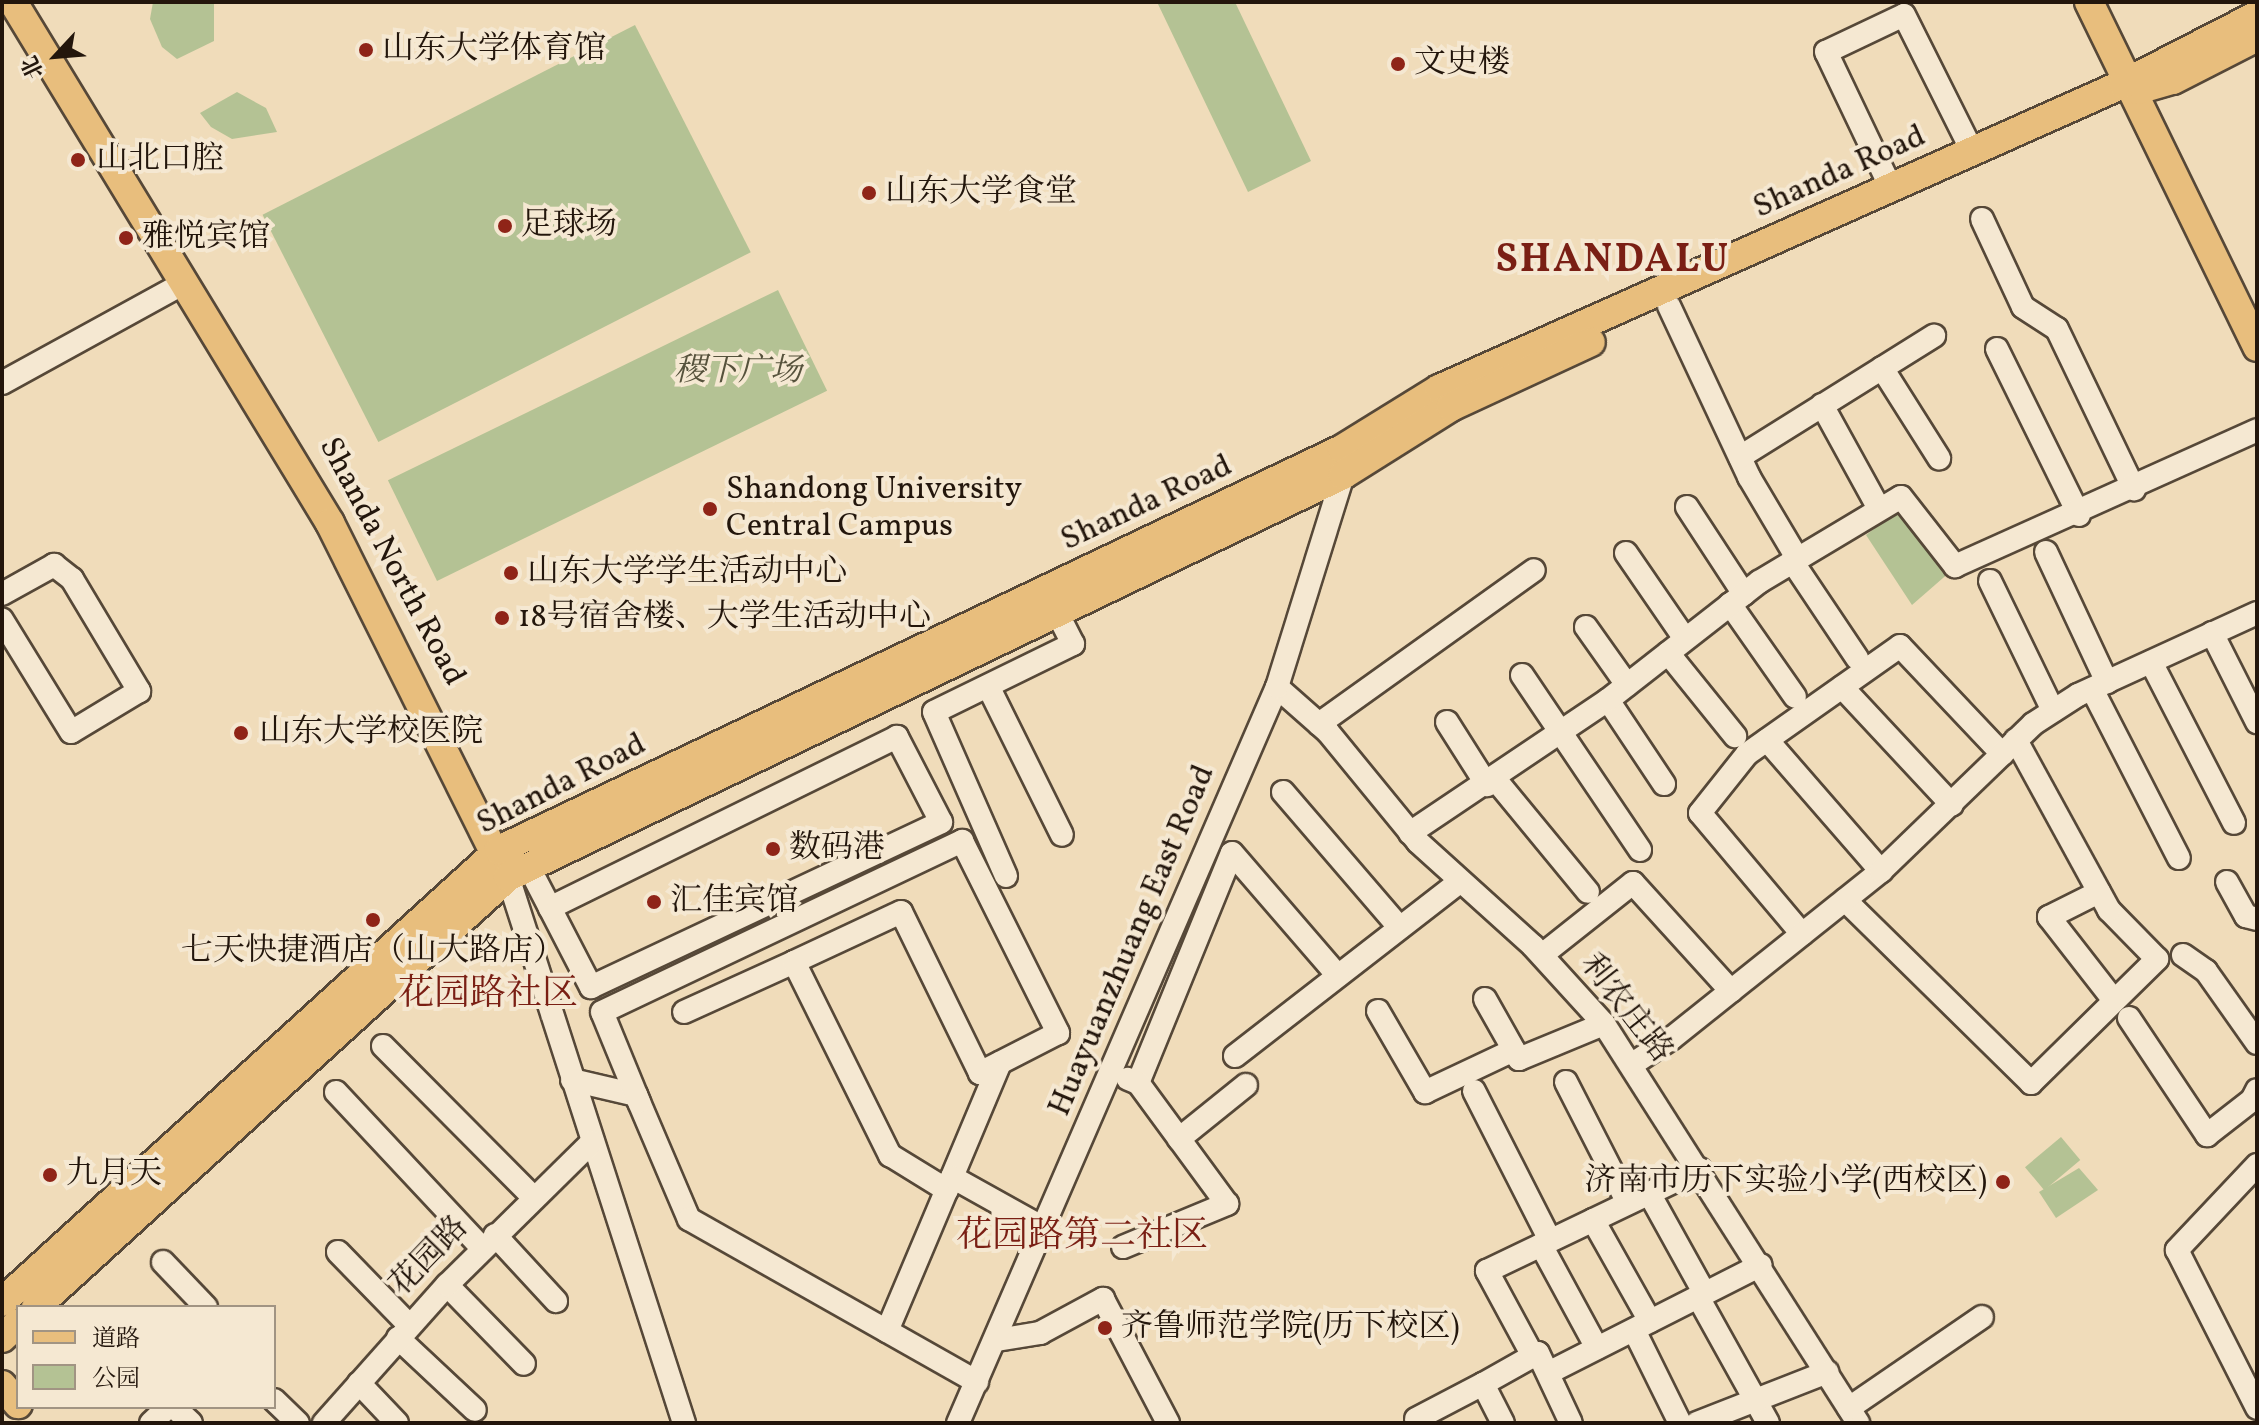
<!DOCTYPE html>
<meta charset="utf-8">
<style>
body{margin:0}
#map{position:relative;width:2259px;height:1425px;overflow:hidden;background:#f0dcba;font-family:Vollkorn,"Noto Serif SC",serif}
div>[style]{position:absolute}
.green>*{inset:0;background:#b4c294;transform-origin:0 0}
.roads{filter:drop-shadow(2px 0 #564838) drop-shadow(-2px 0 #564838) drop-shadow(0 2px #564838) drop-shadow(0 -2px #564838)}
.minor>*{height:22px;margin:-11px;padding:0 11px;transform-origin:11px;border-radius:11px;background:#f5e8d2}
.major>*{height:28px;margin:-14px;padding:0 14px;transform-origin:14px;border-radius:14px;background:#e8be7d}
.dots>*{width:22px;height:22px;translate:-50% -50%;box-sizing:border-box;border:4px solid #f5e8d2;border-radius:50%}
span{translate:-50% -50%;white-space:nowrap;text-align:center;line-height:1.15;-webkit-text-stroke:8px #f5e8d2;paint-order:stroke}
.poi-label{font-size:32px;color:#23160c}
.left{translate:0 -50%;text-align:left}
.right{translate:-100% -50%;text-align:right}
.street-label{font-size:32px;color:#23160c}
.park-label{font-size:32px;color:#56523c;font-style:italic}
.quarter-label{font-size:36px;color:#7a1f14}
.district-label{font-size:40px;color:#7a1f14;font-weight:700;letter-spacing:2px}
.frame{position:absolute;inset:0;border:4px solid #23160c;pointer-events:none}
.legend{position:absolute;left:16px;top:1305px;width:260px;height:104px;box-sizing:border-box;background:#f5e8d2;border:2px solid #a19483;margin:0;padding:10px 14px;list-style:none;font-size:24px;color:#23160c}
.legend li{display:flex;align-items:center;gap:16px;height:40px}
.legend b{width:40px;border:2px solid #a19483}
.north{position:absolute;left:16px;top:16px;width:80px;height:80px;-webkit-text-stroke:6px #f5e8d2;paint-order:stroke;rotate:244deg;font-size:22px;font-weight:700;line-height:32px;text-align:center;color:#23160c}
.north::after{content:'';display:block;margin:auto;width:28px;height:36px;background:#23160c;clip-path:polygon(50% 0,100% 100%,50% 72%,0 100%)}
</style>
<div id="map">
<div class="green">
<div style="clip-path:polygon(153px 2px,214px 2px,214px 41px,177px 59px,162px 47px,150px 19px)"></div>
<div style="clip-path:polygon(1157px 2px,1235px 2px,1311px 161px,1248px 192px)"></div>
<div style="left:635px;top:25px;width:255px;height:418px;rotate:63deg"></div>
<div style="clip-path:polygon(237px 92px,266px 108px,277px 132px,232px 139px,211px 127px,200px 113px)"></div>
<div style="left:778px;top:290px;width:112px;height:434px;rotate:64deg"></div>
<div style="clip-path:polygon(1903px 507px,1951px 571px,1912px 605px,1866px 535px)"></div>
<div style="left:2061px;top:1137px;width:30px;height:47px;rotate:50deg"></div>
<div style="clip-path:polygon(2079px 1168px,2098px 1190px,2056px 1218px,2039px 1192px)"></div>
</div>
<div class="roads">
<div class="minor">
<div style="left:1891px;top:188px;width:151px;rotate:-115.5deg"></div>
<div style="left:1826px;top:52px;width:86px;rotate:-25.4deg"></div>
<div style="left:1904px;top:15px;width:152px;rotate:63.4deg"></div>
<div style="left:1982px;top:219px;width:97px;rotate:65deg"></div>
<div style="left:2023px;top:307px;width:40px;rotate:32.9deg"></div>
<div style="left:2057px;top:329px;width:178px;rotate:64.3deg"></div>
<div style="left:1669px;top:306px;width:189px;rotate:64.9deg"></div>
<div style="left:1749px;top:477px;width:94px;rotate:59.3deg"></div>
<div style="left:1997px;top:349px;width:185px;rotate:63.7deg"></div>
<div style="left:1882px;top:368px;width:107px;rotate:57.7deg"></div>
<div style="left:2px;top:383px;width:208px;rotate:-28.8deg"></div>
<div style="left:1822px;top:405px;width:114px;rotate:61.2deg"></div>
<div style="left:1740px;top:457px;width:229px;rotate:-32deg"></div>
<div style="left:1687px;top:507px;width:104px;rotate:56.8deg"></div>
<div style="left:2046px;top:552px;width:144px;rotate:64.9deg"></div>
<div style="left:1626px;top:553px;width:104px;rotate:55.5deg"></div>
<div style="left:1792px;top:561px;width:117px;rotate:56.2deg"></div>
<div style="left:1990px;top:581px;width:144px;rotate:64.1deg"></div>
<div style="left:2px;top:594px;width:60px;rotate:-29.1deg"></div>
<div style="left:54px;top:565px;width:23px;rotate:38deg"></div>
<div style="left:72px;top:579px;width:131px;rotate:59.1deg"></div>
<div style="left:139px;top:691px;width:79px;rotate:148.9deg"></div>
<div style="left:71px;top:732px;width:132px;rotate:-121.6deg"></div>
<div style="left:1730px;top:604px;width:113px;rotate:55deg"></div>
<div style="left:1586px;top:627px;width:71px;rotate:54.7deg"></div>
<div style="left:2212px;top:633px;width:100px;rotate:63.2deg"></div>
<div style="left:1668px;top:653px;width:107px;rotate:51.1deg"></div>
<div style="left:2151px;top:662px;width:181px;rotate:62.7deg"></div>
<div style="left:1522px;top:675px;width:211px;rotate:56deg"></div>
<div style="left:988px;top:686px;width:166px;rotate:63.6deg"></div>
<div style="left:1277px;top:687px;width:68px;rotate:41.4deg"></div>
<div style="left:1328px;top:732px;width:142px;rotate:50.7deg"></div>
<div style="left:1418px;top:842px;width:155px;rotate:42.1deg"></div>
<div style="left:1533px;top:946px;width:105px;rotate:47.7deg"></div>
<div style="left:1604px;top:1024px;width:473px;rotate:57.5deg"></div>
<div style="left:1842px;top:687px;width:161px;rotate:47deg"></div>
<div style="left:2092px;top:689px;width:190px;rotate:62.8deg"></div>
<div style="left:1608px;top:700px;width:101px;rotate:56.3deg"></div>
<div style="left:1447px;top:722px;width:75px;rotate:57.6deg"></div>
<div style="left:1319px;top:724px;width:264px;rotate:-35.6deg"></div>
<div style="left:1767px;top:740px;width:174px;rotate:49deg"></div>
<div style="left:1495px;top:779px;width:146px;rotate:50.5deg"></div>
<div style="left:1283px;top:792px;width:179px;rotate:49.3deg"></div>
<div style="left:1410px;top:833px;width:239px;rotate:-33.9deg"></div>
<div style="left:1608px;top:700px;width:192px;rotate:-38deg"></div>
<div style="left:1759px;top:582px;width:165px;rotate:-30.9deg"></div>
<div style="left:1901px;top:497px;width:88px;rotate:52deg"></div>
<div style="left:1955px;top:566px;width:331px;rotate:-24.2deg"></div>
<div style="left:1006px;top:876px;width:179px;rotate:-113.7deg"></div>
<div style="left:934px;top:712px;width:155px;rotate:-26.1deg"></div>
<div style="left:1073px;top:644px;width:35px;rotate:-117deg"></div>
<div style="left:508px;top:877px;width:574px;rotate:72.13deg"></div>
<div style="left:535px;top:879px;width:122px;rotate:62.6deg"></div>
<div style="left:591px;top:987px;width:387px;rotate:-25.2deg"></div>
<div style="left:941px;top:822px;width:96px;rotate:-117.4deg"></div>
<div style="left:897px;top:737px;width:387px;rotate:153.8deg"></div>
<div style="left:2227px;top:882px;width:39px;rotate:61deg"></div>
<div style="left:2246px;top:916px;width:11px;rotate:15deg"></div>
<div style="left:2099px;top:892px;width:56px;rotate:153.4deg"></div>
<div style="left:2049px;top:917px;width:103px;rotate:52.1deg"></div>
<div style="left:1845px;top:900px;width:261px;rotate:44.5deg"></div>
<div style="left:2031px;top:1083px;width:177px;rotate:-44.5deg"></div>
<div style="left:2157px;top:959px;width:69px;rotate:-134.4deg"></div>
<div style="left:2109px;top:910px;width:194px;rotate:-118.7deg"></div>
<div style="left:1802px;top:934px;width:158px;rotate:-130.1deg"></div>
<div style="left:1700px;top:813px;width:75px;rotate:-51.5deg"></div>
<div style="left:1747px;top:754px;width:187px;rotate:-35.2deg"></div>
<div style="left:1900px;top:646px;width:149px;rotate:46.6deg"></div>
<div style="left:1542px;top:955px;width:116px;rotate:-38.4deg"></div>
<div style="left:1633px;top:883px;width:146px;rotate:47.8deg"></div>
<div style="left:2183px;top:955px;width:28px;rotate:35deg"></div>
<div style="left:2206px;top:971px;width:88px;rotate:54.7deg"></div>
<div style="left:1485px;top:999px;width:69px;rotate:60.5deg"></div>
<div style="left:1519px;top:1059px;width:92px;rotate:-22.4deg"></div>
<div style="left:1378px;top:1011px;width:94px;rotate:59.9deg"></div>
<div style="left:1425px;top:1092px;width:98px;rotate:-25.3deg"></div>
<div style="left:684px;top:1012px;width:121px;rotate:-24.4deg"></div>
<div style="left:2129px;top:1018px;width:141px;rotate:56.3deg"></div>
<div style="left:2207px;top:1135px;width:57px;rotate:-37.9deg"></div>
<div style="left:2252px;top:1100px;width:11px;rotate:-63deg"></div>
<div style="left:383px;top:1046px;width:214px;rotate:45.2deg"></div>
<div style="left:1235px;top:1056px;width:281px;rotate:-37.8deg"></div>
<div style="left:1631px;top:1065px;width:49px;rotate:-33.4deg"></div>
<div style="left:1672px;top:1038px;width:268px;rotate:-38.6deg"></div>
<div style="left:1881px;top:871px;width:211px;rotate:-44deg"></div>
<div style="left:2033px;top:724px;width:54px;rotate:-32.8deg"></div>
<div style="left:2078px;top:695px;width:197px;rotate:-24.6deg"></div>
<div style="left:572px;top:1080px;width:66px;rotate:13.2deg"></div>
<div style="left:636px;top:1095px;width:135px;rotate:66.9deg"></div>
<div style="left:689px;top:1219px;width:331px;rotate:29.5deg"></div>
<div style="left:1566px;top:1082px;width:136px;rotate:62.9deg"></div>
<div style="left:1138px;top:1083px;width:248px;rotate:-67.8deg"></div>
<div style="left:1232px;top:853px;width:162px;rotate:49.2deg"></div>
<div style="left:1474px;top:1091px;width:167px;rotate:63deg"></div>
<div style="left:336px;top:1092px;width:214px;rotate:46.9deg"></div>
<div style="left:639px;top:1102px;width:97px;rotate:-112.3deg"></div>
<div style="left:602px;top:1012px;width:399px;rotate:-25.4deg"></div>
<div style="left:962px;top:841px;width:215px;rotate:63.4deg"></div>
<div style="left:1058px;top:1033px;width:88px;rotate:152.9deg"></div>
<div style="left:980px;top:1073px;width:179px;rotate:-116.1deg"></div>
<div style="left:901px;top:912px;width:118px;rotate:155deg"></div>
<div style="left:794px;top:962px;width:216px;rotate:63.6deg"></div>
<div style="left:890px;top:1155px;width:67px;rotate:31.6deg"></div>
<div style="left:1179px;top:1139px;width:86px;rotate:-38.9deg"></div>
<div style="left:2257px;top:1165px;width:117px;rotate:133.3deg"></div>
<div style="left:2177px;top:1250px;width:177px;rotate:63.1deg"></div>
<div style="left:952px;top:1177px;width:124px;rotate:-67.2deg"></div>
<div style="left:1649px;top:1193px;width:115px;rotate:61deg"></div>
<div style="left:1593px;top:1220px;width:116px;rotate:60.6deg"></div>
<div style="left:495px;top:1235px;width:90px;rotate:47.3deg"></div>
<div style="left:1541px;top:1245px;width:117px;rotate:61.5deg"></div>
<div style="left:1123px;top:1247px;width:113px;rotate:-22.5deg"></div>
<div style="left:1227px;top:1204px;width:150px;rotate:-126.3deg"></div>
<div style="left:1138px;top:1083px;width:11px;rotate:-158deg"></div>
<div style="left:338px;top:1252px;width:102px;rotate:45.8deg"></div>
<div style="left:163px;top:1262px;width:62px;rotate:46.3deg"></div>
<div style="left:447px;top:1285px;width:110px;rotate:45.7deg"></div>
<div style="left:1698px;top:1297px;width:144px;rotate:60.9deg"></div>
<div style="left:1634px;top:1330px;width:104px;rotate:63.7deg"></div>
<div style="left:887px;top:1331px;width:167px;rotate:-67.1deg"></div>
<div style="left:952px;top:1177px;width:107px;rotate:29.2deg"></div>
<div style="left:398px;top:1338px;width:105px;rotate:43.1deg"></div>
<div style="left:997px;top:1340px;width:44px;rotate:-9.2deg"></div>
<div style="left:1040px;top:1333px;width:72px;rotate:-28.4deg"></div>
<div style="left:1103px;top:1299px;width:140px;rotate:62.3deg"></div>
<div style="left:1533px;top:1356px;width:97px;rotate:-118.4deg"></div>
<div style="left:1487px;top:1271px;width:236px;rotate:-25.6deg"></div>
<div style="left:1552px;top:1371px;width:234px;rotate:-26.9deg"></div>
<div style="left:359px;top:1383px;width:55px;rotate:46.5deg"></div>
<div style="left:1483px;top:1384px;width:63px;rotate:-29.4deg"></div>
<div style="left:1538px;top:1353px;width:77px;rotate:64.8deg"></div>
<div style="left:274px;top:1400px;width:33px;rotate:44deg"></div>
<div style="left:174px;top:1407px;width:23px;rotate:43deg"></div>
<div style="left:1849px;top:1408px;width:161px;rotate:-34.4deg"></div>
<div style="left:1416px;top:1419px;width:76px;rotate:-27.6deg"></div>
<div style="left:1483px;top:1384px;width:44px;rotate:62.9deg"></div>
<div style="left:151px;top:1423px;width:23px;rotate:-43deg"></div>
<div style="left:324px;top:1423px;width:185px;rotate:-48.3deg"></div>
<div style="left:447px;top:1285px;width:204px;rotate:-44.6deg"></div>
<div style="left:958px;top:1423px;width:802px;rotate:-66.57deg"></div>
<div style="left:1277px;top:687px;width:222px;rotate:-72.7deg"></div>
<div style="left:1697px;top:1423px;width:140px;rotate:-21.4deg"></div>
</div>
<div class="major">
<div style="left:13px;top:2px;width:610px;rotate:58.68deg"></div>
<div style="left:330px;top:523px;width:388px;rotate:63.5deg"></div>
<div style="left:2089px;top:2px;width:384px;rotate:64deg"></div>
<div style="left:2137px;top:90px;width:37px;rotate:-16deg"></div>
<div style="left:2173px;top:80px;width:94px;rotate:-27.1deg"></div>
<div style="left:2px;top:1302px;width:672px;rotate:-42.29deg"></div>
<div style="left:499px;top:850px;width:934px;rotate:-25.44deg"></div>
<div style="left:1342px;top:449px;width:114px;rotate:-31.7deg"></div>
<div style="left:1439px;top:389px;width:749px;rotate:-24.03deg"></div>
<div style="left:2123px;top:84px;width:151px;rotate:-27.2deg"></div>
<div style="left:36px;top:1307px;width:639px;rotate:-42.33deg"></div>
<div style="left:508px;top:877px;width:927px;rotate:-25.71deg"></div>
<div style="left:1343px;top:475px;width:128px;rotate:-32.2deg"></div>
<div style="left:1451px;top:407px;width:154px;rotate:-24.9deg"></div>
<div style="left:2px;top:1338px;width:22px;rotate:-43deg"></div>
<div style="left:2px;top:1385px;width:25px;rotate:50deg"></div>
</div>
</div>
<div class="dots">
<div style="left:366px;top:50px;background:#8f2418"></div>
<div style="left:1398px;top:64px;background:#8f2418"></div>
<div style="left:78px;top:160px;background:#8f2418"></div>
<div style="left:869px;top:193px;background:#8f2418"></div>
<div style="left:505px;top:226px;background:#8f2418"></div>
<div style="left:126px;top:238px;background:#8f2418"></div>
<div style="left:710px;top:509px;background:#8f2418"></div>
<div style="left:511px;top:573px;background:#8f2418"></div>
<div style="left:502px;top:618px;background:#8f2418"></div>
<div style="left:241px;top:733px;background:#8f2418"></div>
<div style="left:773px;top:849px;background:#8f2418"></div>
<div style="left:654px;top:902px;background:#8f2418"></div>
<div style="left:373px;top:920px;background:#8f2418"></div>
<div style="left:50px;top:1175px;background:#8f2418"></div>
<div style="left:2003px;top:1182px;background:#8f2418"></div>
<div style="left:1105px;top:1328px;background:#8f2418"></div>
</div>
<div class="poi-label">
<span class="left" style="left:382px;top:50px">山东大学体育馆</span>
<span class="left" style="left:1414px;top:64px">文史楼</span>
<span class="left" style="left:96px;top:160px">山北口腔</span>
<span class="left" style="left:885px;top:193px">山东大学食堂</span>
<span class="left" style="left:521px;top:226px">足球场</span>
<span class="left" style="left:142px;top:238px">雅悦宾馆</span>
<span class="left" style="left:726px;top:509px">Shandong University<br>Central Campus</span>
<span class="left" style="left:527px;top:573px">山东大学学生活动中心</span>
<span class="left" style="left:518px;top:618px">18号宿舍楼、大学生活动中心</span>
<span class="left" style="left:259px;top:733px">山东大学校医院</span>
<span class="left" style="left:789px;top:849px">数码港</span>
<span class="left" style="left:670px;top:902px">汇佳宾馆</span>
<span style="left:373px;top:952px">七天快捷酒店（山大路店）</span>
<span class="left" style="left:66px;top:1175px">九月天</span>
<span class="right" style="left:1987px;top:1182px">济南市历下实验小学(西校区)</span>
<span class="left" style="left:1121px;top:1328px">齐鲁师范学院(历下校区)</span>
</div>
<div class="street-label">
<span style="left:1840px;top:173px;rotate:-24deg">Shanda Road</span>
<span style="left:1147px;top:504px;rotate:-25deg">Shanda Road</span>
<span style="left:391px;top:562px;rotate:62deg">Shanda North Road</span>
<span style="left:562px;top:785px;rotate:-27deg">Shanda Road</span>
<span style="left:1133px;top:941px;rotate:-67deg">Huayuanzhuang East Road</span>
<span style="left:1625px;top:1009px;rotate:52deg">利农庄路</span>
<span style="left:430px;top:1257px;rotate:-46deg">花园路</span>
</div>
<div class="park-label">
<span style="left:738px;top:372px">稷下广场</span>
</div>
<div class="quarter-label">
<span style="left:488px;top:996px">花园路社区</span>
<span style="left:1082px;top:1238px">花园路第二社区</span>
</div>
<div class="district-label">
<span style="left:1613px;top:261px">SHANDALU</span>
</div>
<div class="frame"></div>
<ul class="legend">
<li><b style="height:10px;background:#e8be7d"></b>道路</li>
<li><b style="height:22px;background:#b4c294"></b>公园</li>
</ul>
<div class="north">北</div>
</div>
